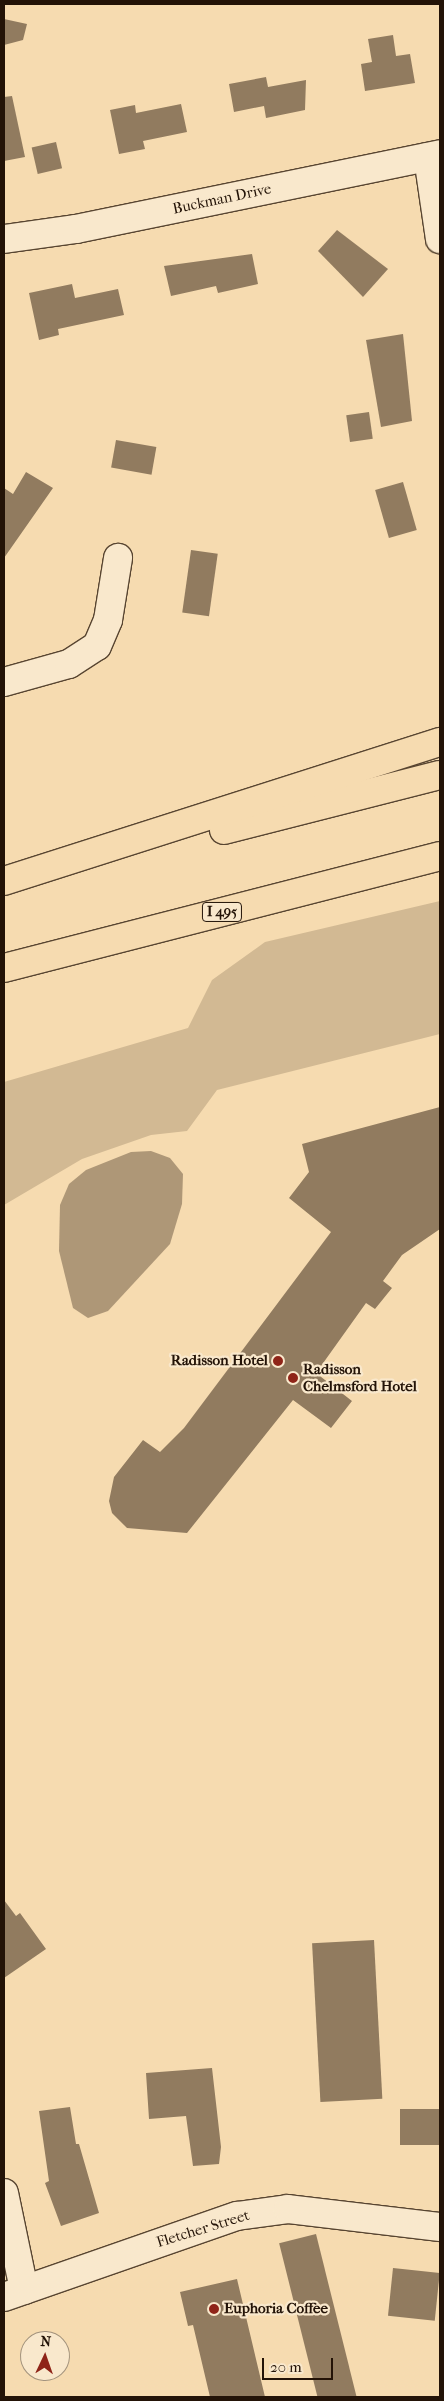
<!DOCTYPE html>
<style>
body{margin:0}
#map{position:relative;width:444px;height:2401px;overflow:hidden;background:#f6dbb0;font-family:"IM FELL French Canon",serif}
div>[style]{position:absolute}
.green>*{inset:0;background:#d2b993}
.water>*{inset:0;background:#ae9777}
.building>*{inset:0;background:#917b5f;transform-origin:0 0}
.roads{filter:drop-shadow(1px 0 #584531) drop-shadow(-1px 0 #584531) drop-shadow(0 1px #584531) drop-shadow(0 -1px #584531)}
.street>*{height:28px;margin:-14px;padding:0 14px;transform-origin:14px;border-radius:14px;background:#f9e8cc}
.secondary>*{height:28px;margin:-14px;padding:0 14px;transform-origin:14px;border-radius:14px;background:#f9e8cc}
.highway>*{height:28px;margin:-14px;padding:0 14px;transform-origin:14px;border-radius:14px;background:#f6dbb0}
.dots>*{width:14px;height:14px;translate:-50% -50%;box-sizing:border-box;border:2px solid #f9e8cc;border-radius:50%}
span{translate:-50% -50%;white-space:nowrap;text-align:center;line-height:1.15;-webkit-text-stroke:4.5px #f9e8cc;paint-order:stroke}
.shield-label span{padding:1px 4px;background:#f9e8cc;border:1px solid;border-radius:4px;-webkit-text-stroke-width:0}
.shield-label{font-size:14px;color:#231307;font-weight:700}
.street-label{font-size:15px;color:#231307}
.poi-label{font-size:15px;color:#231307;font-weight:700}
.right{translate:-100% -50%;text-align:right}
.left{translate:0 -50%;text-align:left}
.frame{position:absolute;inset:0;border:5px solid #231307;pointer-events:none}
.north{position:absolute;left:20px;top:2331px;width:50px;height:50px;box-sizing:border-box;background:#f9e8cc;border:1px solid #a3937d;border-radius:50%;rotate:3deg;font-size:14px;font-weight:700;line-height:20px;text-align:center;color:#231307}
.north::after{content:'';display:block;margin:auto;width:18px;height:22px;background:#8f2418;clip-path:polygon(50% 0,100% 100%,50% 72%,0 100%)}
.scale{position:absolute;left:262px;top:2358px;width:71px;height:22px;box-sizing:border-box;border:2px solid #231307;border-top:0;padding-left:6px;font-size:15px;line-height:18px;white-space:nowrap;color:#231307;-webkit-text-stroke:4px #f9e8cc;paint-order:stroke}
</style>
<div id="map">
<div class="green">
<div style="clip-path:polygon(440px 901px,440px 1034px,217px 1090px,187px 1131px,151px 1135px,82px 1159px,4px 1205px,4px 1082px,188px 1028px,212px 980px,265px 942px)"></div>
</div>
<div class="water">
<div style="clip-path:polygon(151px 1151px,170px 1158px,183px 1174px,182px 1204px,170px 1244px,108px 1311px,88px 1318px,73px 1308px,59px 1251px,60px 1205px,69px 1184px,86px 1170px,131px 1152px)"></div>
</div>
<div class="building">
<div style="clip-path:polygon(4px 19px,27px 24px,23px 40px,4px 45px)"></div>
<div style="clip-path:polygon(393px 35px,396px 56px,410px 54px,415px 83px,365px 91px,361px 64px,372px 62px,368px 39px)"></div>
<div style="clip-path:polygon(266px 77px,268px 87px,306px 80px,305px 110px,266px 118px,264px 106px,234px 112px,229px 84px)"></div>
<div style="clip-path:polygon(12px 96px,25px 157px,4px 161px,4px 97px)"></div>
<div style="clip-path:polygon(181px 104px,187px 132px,143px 141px,145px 149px,119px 154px,110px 110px,135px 105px,136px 113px)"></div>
<div style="left:56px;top:142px;width:27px;height:25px;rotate:77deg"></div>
<div style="clip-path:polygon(337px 230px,388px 269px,363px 297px,318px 251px)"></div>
<div style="clip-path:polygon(252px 254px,258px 284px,218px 293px,216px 286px,171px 296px,164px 266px)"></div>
<div style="clip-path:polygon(72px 284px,75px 298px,118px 289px,124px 315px,58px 329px,59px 335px,39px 340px,29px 293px)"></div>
<div style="clip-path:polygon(403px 334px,412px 421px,381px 427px,366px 340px)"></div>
<div style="left:369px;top:412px;width:27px;height:23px;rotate:82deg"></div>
<div style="left:116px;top:440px;width:41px;height:28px;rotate:10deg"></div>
<div style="clip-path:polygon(26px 472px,53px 488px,4px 558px,4px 488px,13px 494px)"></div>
<div style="left:403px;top:482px;width:50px;height:29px;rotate:74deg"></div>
<div style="left:191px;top:550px;width:27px;height:63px;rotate:8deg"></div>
<div style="clip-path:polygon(440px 1107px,440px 1229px,402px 1255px,383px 1281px,392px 1288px,375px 1309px,366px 1303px,316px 1373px,352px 1401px,331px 1428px,293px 1400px,187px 1533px,127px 1528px,112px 1513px,109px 1501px,114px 1477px,143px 1440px,160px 1452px,184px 1428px,331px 1232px,289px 1198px,309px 1172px,302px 1144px)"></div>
<div style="clip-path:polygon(4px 1900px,16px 1916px,20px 1913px,46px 1949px,4px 1978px)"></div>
<div style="left:374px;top:1940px;width:159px;height:62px;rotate:87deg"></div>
<div style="clip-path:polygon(212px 2068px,221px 2147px,219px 2164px,193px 2166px,186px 2116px,149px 2119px,146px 2073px)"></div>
<div style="clip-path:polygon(70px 2107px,76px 2144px,79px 2144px,99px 2213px,61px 2226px,45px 2183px,49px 2181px,39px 2111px)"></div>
<div style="left:440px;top:2109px;width:36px;height:40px;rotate:90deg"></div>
<div style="left:316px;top:2234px;width:168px;height:38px;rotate:76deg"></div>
<div style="left:393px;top:2268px;width:47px;height:48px;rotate:6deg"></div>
<div style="clip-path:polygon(237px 2279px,265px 2397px,210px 2397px,193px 2325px,188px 2326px,180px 2292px)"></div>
</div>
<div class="roads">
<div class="street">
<div style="left:428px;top:157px;width:83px;rotate:81.7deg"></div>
<div style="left:4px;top:239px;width:73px;rotate:-7.9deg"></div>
<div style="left:76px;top:229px;width:372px;rotate:-11.6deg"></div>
<div style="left:4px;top:682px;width:67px;rotate:-15.5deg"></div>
<div style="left:69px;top:664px;width:33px;rotate:-33deg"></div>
<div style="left:97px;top:646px;width:28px;rotate:-67deg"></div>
<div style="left:108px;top:620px;width:63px;rotate:-80.8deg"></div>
<div style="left:4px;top:2193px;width:99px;rotate:78.3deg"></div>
</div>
<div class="secondary">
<div style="left:4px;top:2297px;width:247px;rotate:-19.2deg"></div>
<div style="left:237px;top:2216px;width:51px;rotate:-7.8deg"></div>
<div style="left:288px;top:2209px;width:153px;rotate:6.8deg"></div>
</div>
<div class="highway">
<div style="left:224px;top:830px;width:223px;rotate:-14.3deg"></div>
<div style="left:4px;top:881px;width:458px;rotate:-17.7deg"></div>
<div style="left:4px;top:968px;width:450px;rotate:-14.4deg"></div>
</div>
</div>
<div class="dots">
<div style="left:278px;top:1361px;background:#8f2418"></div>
<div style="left:293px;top:1378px;background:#8f2418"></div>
<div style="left:214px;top:2309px;background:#8f2418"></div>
</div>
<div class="shield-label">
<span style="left:222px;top:912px">I 495</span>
</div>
<div class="street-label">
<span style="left:222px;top:199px;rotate:-12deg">Buckman Drive</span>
<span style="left:203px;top:2229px;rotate:-17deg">Fletcher Street</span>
</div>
<div class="poi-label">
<span class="right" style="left:268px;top:1361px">Radisson Hotel</span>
<span class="left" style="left:303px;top:1378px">Radisson<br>Chelmsford Hotel</span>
<span class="left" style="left:224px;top:2309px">Euphoria Coffee</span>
</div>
<div class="frame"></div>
<div class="north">N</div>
<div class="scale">20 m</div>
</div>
